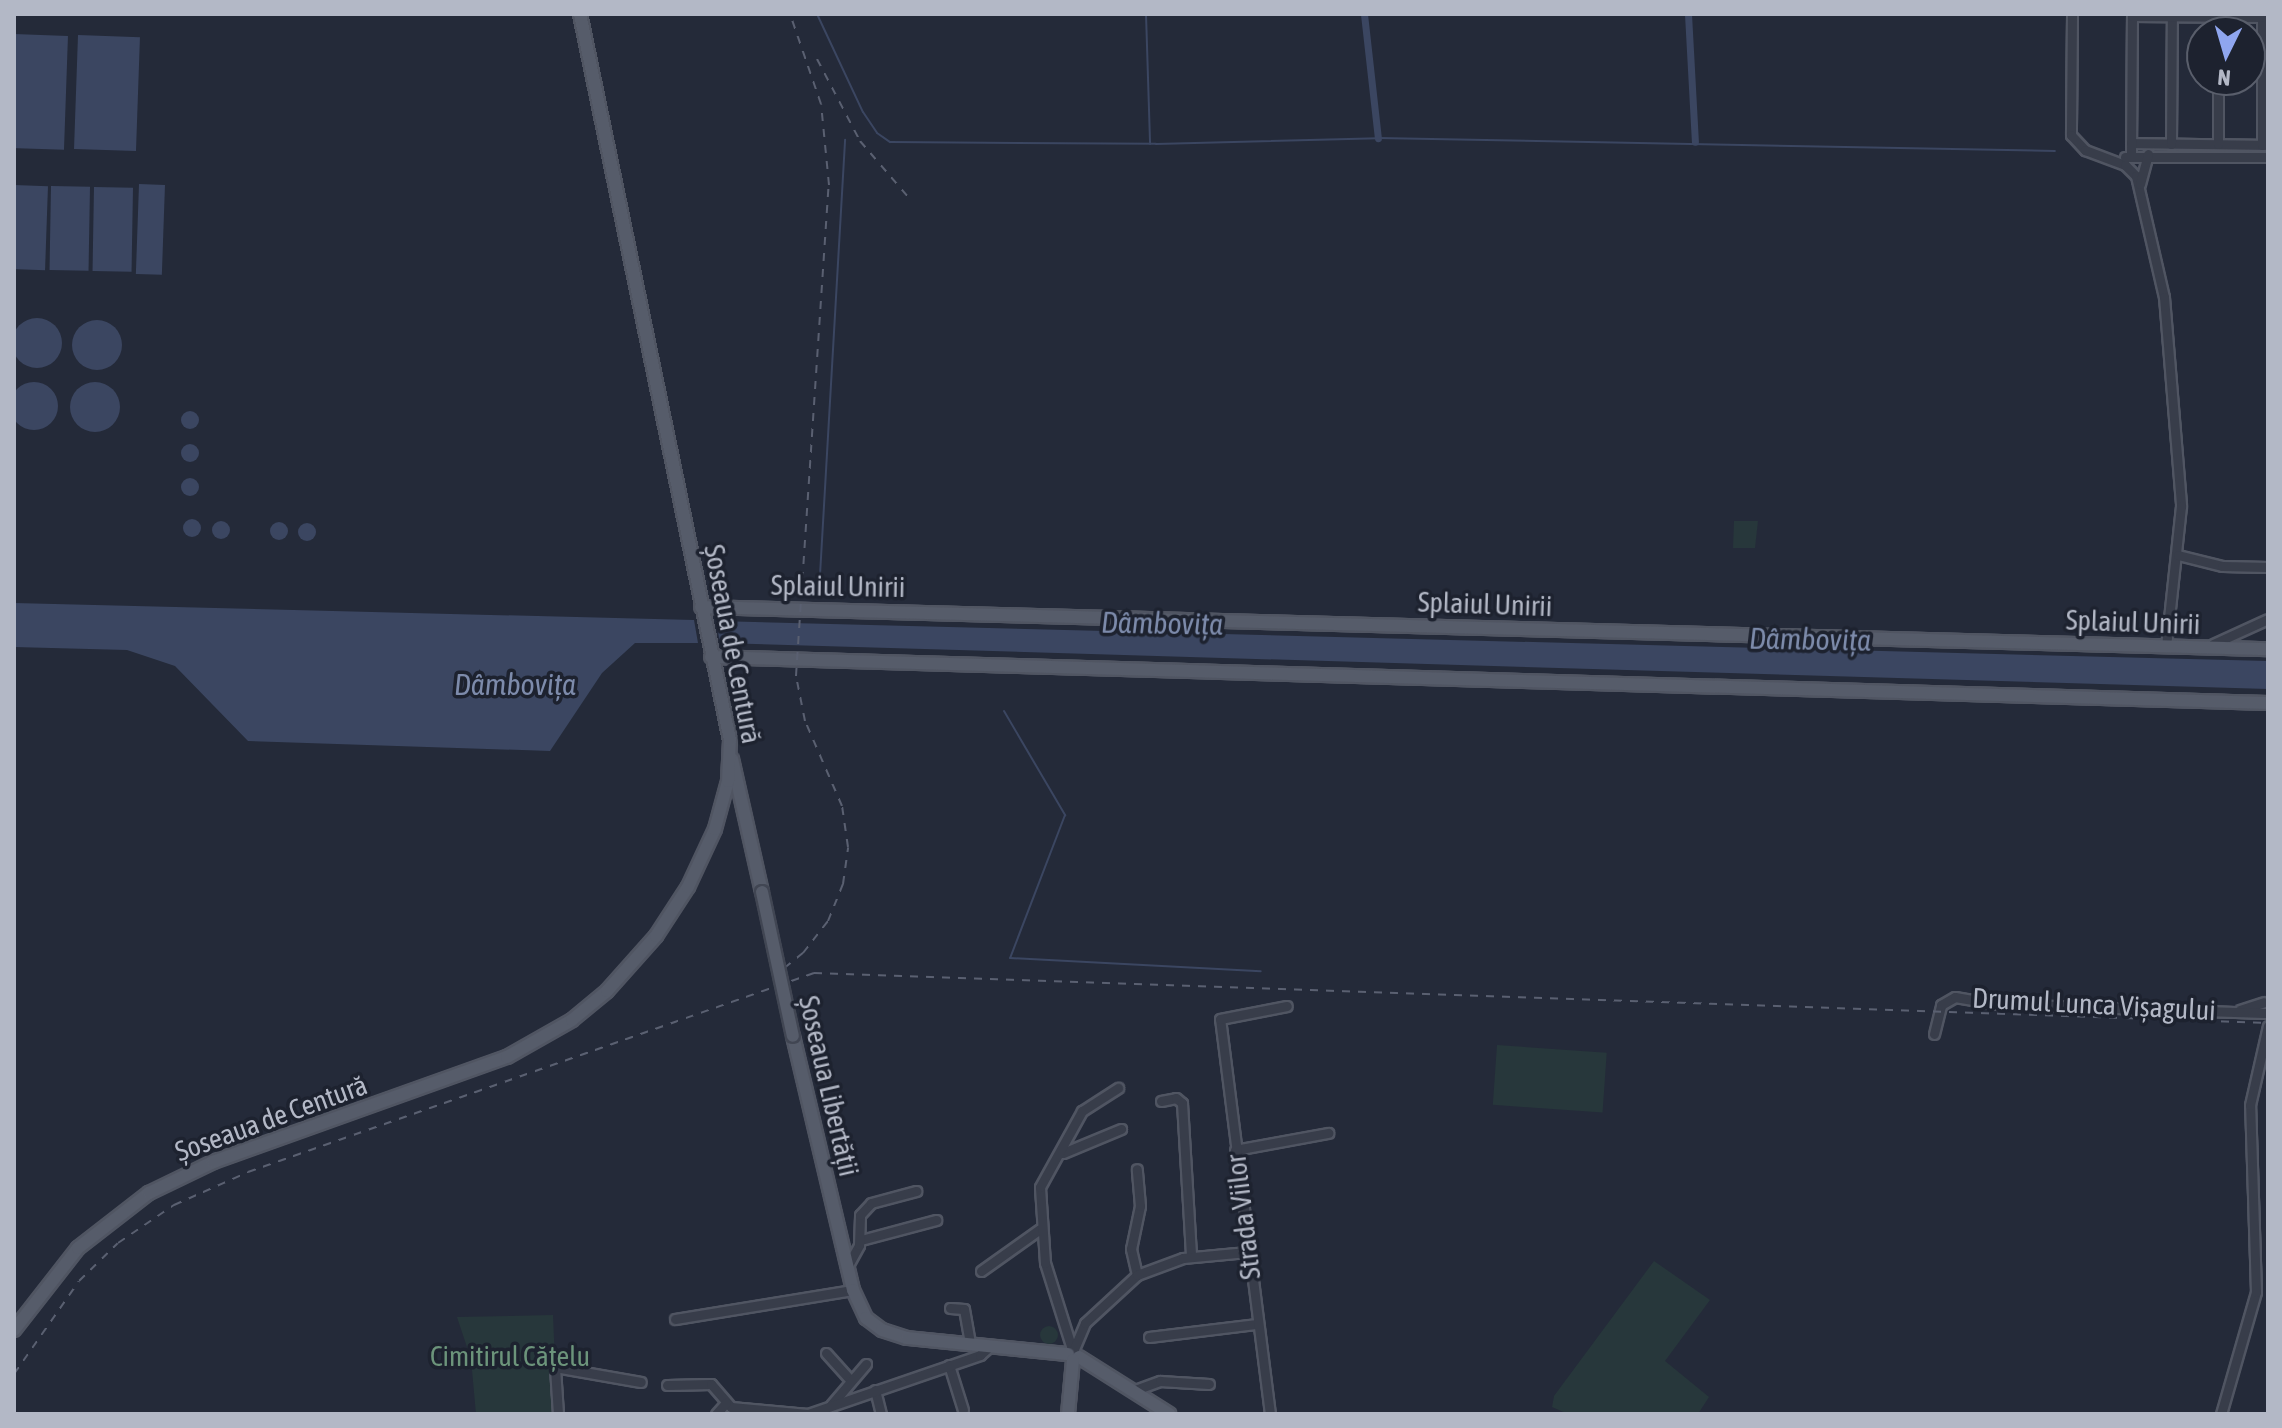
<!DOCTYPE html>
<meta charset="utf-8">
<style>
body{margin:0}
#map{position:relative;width:2282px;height:1428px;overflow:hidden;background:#242a39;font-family:"Asap Condensed",sans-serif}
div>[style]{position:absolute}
.green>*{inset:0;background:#27373b;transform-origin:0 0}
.round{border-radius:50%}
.water>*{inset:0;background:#3b4661;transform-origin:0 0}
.stream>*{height:2px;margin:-1px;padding:0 1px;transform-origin:1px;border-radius:1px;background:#3b4661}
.canal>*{height:7px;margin:-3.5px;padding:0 3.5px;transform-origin:3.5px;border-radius:3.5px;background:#3b4661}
.roads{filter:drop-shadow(2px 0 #505562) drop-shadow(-2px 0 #505562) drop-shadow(0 2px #505562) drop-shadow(0 -2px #505562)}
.minor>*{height:9px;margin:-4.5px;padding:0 4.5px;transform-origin:4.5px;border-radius:4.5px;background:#383d4a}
.major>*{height:12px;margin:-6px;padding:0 6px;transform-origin:6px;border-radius:6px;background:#565c6a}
.rail>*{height:2px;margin-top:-1px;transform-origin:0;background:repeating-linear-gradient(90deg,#5a6071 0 8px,transparent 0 16px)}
.bridges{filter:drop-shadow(2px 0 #414653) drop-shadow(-2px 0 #414653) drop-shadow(0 2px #414653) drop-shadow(0 -2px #414653)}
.major-bridge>*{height:12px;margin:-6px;padding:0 6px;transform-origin:6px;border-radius:6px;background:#565c6a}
span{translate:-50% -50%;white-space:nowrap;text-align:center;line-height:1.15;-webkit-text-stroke:7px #1d222f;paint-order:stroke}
.street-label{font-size:28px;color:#b3b8c6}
.park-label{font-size:28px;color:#6c947b}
.water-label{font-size:30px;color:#7d8bab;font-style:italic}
.frame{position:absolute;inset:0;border:16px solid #b3b8c6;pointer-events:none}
.north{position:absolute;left:2186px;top:16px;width:80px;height:80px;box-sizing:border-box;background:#1d222f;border:2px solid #595e6b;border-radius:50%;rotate:185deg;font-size:22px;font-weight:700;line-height:32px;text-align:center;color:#b3b8c6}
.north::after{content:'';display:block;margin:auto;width:28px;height:36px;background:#8fa6ef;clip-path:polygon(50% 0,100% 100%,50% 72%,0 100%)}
</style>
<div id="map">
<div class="green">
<div style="clip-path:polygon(1734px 521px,1758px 521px,1755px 548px,1733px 548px)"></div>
<div style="left:1497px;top:1045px;width:110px;height:60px;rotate:4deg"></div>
<div style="clip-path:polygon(1654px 1261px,1710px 1300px,1665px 1361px,1709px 1397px,1698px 1414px,1568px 1414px,1552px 1407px,1554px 1396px)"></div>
<div style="clip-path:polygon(553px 1315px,555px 1362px,548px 1364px,555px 1414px,476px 1414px,471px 1359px,457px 1317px)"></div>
<div class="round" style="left:1040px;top:1326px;width:18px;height:18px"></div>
</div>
<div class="water">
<div style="left:14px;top:34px;width:54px;height:114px;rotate:2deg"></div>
<div style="left:78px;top:35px;width:62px;height:114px;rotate:2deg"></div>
<div style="left:139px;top:184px;width:26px;height:90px;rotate:2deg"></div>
<div style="left:14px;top:185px;width:34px;height:84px;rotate:2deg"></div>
<div style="left:51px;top:186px;width:39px;height:84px;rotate:1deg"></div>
<div style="left:94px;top:187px;width:39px;height:84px;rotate:1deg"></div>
<div class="round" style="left:12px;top:318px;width:50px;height:50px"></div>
<div class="round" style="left:72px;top:320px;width:50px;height:50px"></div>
<div class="round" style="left:10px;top:382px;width:48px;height:48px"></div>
<div class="round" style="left:70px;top:382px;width:50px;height:50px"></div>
<div class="round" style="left:181px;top:411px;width:18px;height:18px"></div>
<div class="round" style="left:181px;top:444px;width:18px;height:18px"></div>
<div class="round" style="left:181px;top:478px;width:18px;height:18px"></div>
<div class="round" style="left:183px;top:519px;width:18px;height:18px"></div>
<div class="round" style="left:212px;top:521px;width:18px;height:18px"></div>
<div class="round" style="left:270px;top:522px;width:18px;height:18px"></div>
<div class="round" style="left:298px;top:523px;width:18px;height:18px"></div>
<div style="clip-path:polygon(14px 603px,694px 620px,698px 643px,635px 643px,602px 673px,550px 751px,248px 741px,175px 666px,127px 650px,14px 647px)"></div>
<div style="clip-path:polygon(716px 621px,2268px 661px,2268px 689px,720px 643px)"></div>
</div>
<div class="stream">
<div style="left:817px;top:14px;width:108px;rotate:64.9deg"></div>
<div style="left:863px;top:112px;width:25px;rotate:56deg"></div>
<div style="left:877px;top:133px;width:16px;rotate:35deg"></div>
<div style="left:890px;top:142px;width:266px;rotate:0.4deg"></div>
<div style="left:1156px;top:144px;width:222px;rotate:-1.5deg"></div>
<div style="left:1378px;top:138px;width:677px;rotate:1.1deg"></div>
<div style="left:1146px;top:14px;width:130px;rotate:88.2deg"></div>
<div style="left:820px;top:575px;width:436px;rotate:-86.7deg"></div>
<div style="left:1004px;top:711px;width:121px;rotate:59.6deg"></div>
<div style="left:1065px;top:815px;width:153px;rotate:111deg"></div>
<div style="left:1010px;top:958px;width:251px;rotate:3deg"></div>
</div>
<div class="canal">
<div style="left:1364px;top:14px;width:125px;rotate:83.6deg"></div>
<div style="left:1688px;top:14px;width:128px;rotate:86.9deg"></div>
</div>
<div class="roads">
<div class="minor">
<div style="left:2072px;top:14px;width:121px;rotate:90.5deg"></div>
<div style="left:2071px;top:135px;width:21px;rotate:47deg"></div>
<div style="left:2085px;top:150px;width:43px;rotate:20.6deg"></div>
<div style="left:2125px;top:165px;width:16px;rotate:45deg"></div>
<div style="left:2136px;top:176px;width:124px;rotate:77deg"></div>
<div style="left:2164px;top:297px;width:210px;rotate:85.3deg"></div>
<div style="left:2181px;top:506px;width:141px;rotate:96.1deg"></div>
<div style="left:2218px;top:32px;width:15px;rotate:-86deg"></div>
<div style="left:2131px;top:143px;width:137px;rotate:0.8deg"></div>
<div style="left:2171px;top:144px;width:128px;rotate:-89.6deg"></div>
<div style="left:2218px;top:144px;width:64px;rotate:-90deg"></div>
<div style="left:2262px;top:145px;width:128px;rotate:-90deg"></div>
<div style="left:2131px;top:155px;width:139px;rotate:-89.6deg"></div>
<div style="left:2132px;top:16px;width:136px;rotate:0.4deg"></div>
<div style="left:2125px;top:157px;width:143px"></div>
<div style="left:2140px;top:184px;width:31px;rotate:-75deg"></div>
<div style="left:2178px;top:555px;width:45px;rotate:14deg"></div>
<div style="left:2222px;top:566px;width:46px;rotate:1.2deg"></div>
<div style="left:2213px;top:644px;width:60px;rotate:-24.4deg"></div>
<div style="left:2240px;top:1010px;width:25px;rotate:-18deg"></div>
<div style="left:1934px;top:1034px;width:30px;rotate:-76deg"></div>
<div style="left:1941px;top:1005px;width:16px;rotate:-30deg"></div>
<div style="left:1955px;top:997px;width:42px;rotate:9.7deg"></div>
<div style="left:1996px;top:1004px;width:269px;rotate:1.9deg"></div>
<div style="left:1161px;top:1101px;width:15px;rotate:-11deg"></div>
<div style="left:1176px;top:1098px;width:8px;rotate:40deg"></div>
<div style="left:1182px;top:1103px;width:153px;rotate:86.6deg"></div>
<div style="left:1235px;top:1150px;width:95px;rotate:-10.4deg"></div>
<div style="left:1063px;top:1153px;width:63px;rotate:-22.5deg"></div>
<div style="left:861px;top:1240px;width:78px;rotate:-14.9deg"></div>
<div style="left:847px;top:1267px;width:25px;rotate:-61deg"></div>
<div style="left:859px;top:1245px;width:30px;rotate:-88deg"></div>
<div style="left:860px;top:1215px;width:16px;rotate:-47deg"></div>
<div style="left:871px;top:1203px;width:47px;rotate:-14.9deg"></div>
<div style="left:981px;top:1271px;width:72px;rotate:-35.4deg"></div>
<div style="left:1137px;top:1275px;width:27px;rotate:-103deg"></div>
<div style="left:1131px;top:1249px;width:44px;rotate:-78.2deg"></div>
<div style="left:1140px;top:1206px;width:37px;rotate:-95deg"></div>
<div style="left:950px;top:1308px;width:14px;rotate:4deg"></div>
<div style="left:964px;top:1309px;width:36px;rotate:80deg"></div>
<div style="left:675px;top:1319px;width:180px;rotate:-9.3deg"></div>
<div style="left:1149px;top:1337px;width:109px;rotate:-6.9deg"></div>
<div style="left:1072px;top:1349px;width:90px;rotate:-107.4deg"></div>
<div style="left:1045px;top:1263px;width:76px;rotate:-93.8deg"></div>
<div style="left:1040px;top:1187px;width:87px;rotate:-61.1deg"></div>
<div style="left:1082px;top:1111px;width:43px;rotate:-32.6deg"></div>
<div style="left:1074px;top:1349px;width:28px;rotate:-67deg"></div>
<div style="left:1085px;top:1323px;width:71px;rotate:-42.7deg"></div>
<div style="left:1137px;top:1275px;width:49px;rotate:-20.3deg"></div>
<div style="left:1183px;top:1258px;width:64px;rotate:-5.4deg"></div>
<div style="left:826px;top:1353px;width:36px;rotate:48deg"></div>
<div style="left:949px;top:1365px;width:47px;rotate:72.7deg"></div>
<div style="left:667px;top:1385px;width:44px;rotate:-1.3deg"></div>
<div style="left:711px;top:1384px;width:30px;rotate:49deg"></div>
<div style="left:731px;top:1407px;width:77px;rotate:5.2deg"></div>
<div style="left:875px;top:1390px;width:25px;rotate:76deg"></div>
<div style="left:1135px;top:1390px;width:27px;rotate:-20deg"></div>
<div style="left:1160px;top:1381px;width:49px;rotate:3.5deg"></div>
<div style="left:831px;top:1405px;width:54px;rotate:-49.5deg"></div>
<div style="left:558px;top:1414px;width:47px;rotate:-93.7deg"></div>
<div style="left:555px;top:1367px;width:87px;rotate:9.9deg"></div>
<div style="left:716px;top:1414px;width:15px;rotate:-48deg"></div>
<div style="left:808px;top:1414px;width:182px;rotate:-18.9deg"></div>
<div style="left:980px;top:1355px;width:13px;rotate:-42deg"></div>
<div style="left:1270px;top:1414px;width:398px;rotate:-97.2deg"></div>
<div style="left:1220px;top:1019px;width:68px;rotate:-11deg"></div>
<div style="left:2221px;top:1414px;width:127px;rotate:-74deg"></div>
<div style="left:2256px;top:1292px;width:187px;rotate:-91.8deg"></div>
<div style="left:2250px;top:1105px;width:81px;rotate:-77.2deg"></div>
</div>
<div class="major">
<div style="left:701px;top:607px;width:1568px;rotate:1.54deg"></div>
<div style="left:711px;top:657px;width:1558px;rotate:1.69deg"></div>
<div style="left:732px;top:759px;width:136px;rotate:77.3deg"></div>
<div style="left:793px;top:1036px;width:261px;rotate:76.7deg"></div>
<div style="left:853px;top:1290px;width:31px;rotate:65deg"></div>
<div style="left:866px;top:1318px;width:20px;rotate:37deg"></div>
<div style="left:882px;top:1330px;width:26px;rotate:18deg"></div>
<div style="left:907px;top:1338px;width:162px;rotate:5.7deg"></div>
<div style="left:14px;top:1330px;width:104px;rotate:-52deg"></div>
<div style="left:78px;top:1248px;width:90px;rotate:-37.8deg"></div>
<div style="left:149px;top:1193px;width:71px;rotate:-25.8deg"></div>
<div style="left:213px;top:1162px;width:312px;rotate:-19.7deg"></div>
<div style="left:507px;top:1057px;width:75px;rotate:-29.6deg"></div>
<div style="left:572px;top:1020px;width:45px;rotate:-39.6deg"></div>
<div style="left:607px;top:991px;width:74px;rotate:-48.3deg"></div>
<div style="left:656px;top:936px;width:59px;rotate:-56.9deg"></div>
<div style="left:688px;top:887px;width:64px;rotate:-65deg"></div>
<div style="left:715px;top:829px;width:50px;rotate:-74.8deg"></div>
<div style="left:728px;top:781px;width:41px;rotate:-87.2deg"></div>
<div style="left:730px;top:740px;width:741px;rotate:-101.67deg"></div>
<div style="left:1079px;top:1357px;width:107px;rotate:32.3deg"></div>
<div style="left:1068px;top:1414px;width:54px;rotate:-84.7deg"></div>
</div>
</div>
<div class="rail">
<div style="left:817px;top:59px;width:93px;rotate:62.3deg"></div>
<div style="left:860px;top:141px;width:75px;rotate:49.3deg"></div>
<div style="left:772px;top:978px;width:40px;rotate:-39deg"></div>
<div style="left:803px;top:953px;width:41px;rotate:-52deg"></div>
<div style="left:828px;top:921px;width:40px;rotate:-68deg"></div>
<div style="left:843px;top:884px;width:37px;rotate:-82deg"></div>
<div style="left:848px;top:847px;width:41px;rotate:-98.3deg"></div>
<div style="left:842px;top:806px;width:93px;rotate:-113.5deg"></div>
<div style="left:805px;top:721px;width:46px;rotate:-101.3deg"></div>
<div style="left:796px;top:676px;width:492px;rotate:-86.2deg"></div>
<div style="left:829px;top:185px;width:81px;rotate:-95.6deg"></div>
<div style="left:821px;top:104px;width:95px;rotate:-109deg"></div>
<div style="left:14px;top:1374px;width:113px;rotate:-55deg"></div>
<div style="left:79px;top:1281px;width:54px;rotate:-44.3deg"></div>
<div style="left:118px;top:1243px;width:68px;rotate:-34.2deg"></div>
<div style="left:174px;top:1205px;width:81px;rotate:-24deg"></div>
<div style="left:248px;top:1172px;width:600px;rotate:-19.37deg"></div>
<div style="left:814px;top:973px;width:1455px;rotate:1.97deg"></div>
</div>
<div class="bridges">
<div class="major-bridge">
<div style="left:762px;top:892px;width:147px;rotate:77.9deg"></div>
</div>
</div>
<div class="street-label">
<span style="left:838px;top:586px;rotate:1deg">Splaiul Unirii</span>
<span style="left:1485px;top:604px;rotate:2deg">Splaiul Unirii</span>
<span style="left:2133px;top:622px;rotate:2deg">Splaiul Unirii</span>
<span style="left:733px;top:644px;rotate:79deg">Șoseaua de Centură</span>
<span style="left:2094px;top:1004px;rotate:3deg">Drumul Lunca Vișagului</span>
<span style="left:829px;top:1086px;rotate:77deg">Șoseaua Libertății</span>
<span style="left:271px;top:1118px;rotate:-20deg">Șoseaua de Centură</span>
<span style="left:1243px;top:1217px;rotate:-97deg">Strada Viilor</span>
</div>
<div class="park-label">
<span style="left:510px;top:1356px">Cimitirul Cățelu</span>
</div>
<div class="water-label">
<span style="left:1162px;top:623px;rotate:1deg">Dâmbovița</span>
<span style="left:1810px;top:639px;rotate:1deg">Dâmbovița</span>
<span style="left:515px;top:684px">Dâmbovița</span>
</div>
<div class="frame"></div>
<div class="north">N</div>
</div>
